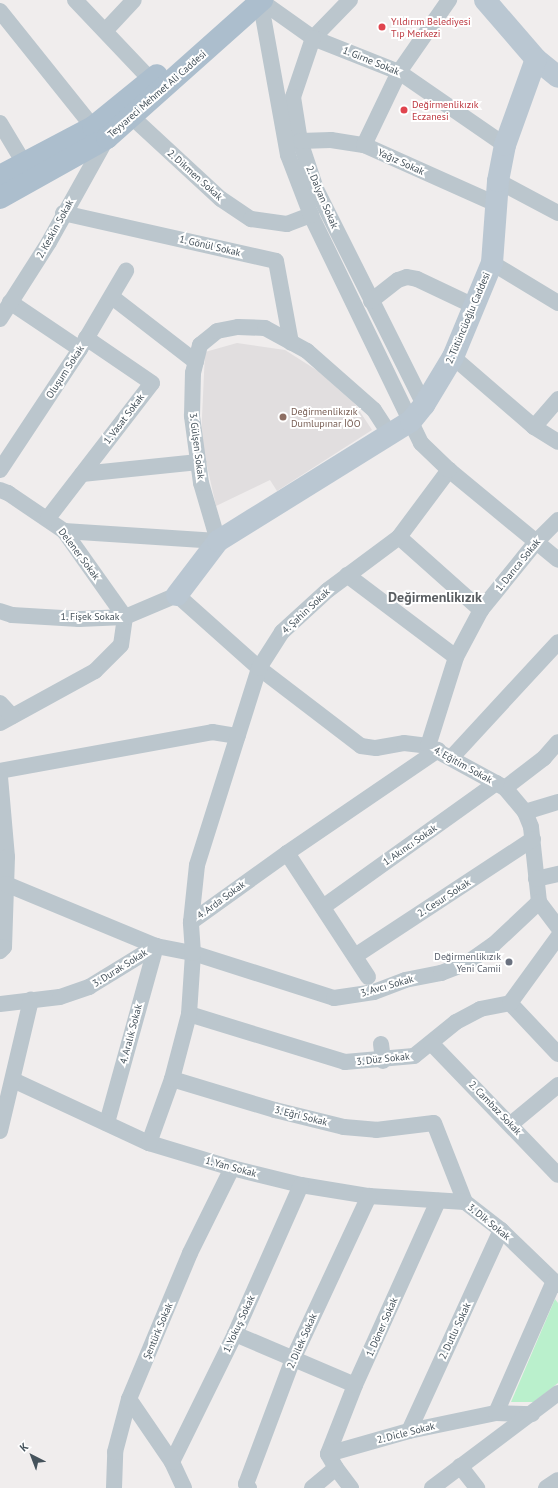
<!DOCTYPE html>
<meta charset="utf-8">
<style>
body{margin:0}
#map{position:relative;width:558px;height:1488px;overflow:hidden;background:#f0eded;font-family:"PT Sans",sans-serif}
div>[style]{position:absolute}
.education>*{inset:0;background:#e1dedf}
.green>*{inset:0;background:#baf0cc}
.street>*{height:16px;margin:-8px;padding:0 8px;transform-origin:8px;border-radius:8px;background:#bbc6cd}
.secondary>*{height:22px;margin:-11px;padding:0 11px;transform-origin:11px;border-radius:11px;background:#bac7d2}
.primary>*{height:22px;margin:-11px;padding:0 11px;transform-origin:11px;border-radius:11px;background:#acbecd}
.dots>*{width:11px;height:11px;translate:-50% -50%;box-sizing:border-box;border:2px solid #fff;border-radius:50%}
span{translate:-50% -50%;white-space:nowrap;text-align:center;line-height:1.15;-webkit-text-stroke:4px #fff;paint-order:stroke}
.health-label{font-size:10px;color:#be3a42}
.left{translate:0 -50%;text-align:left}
.street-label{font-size:10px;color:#45525b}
.education-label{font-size:10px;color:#785e54}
.worship-label{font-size:10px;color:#5b616d}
.right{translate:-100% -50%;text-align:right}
.district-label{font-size:14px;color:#5a5e62;font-weight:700}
.north{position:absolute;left:12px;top:1436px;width:40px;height:40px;-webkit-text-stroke:3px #fff;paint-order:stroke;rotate:318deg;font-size:11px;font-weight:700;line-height:16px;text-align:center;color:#45525b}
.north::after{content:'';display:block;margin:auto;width:14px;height:18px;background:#45525b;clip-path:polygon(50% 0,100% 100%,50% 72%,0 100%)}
</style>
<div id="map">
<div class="education">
<div style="clip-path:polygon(237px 343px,285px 350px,318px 371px,355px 404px,372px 430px,277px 491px,270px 480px,216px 506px,201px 439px,205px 352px)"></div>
</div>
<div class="green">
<div style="clip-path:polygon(555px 1299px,558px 1303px,558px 1383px,534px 1402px,511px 1402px)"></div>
</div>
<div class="street">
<div style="left:75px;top:0;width:110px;rotate:46.5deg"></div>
<div style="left:350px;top:0;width:53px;rotate:134.2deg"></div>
<div style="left:313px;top:38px;width:92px;rotate:21.6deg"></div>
<div style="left:399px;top:72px;width:129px;rotate:34.6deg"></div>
<div style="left:261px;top:1px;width:64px;rotate:35.4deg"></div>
<div style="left:313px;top:38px;width:62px;rotate:108.7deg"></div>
<div style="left:293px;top:97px;width:45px;rotate:81deg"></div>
<div style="left:300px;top:141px;width:51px;rotate:71.6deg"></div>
<div style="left:316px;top:189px;width:241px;rotate:63.4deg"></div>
<div style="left:0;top:11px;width:149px;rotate:51.3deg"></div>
<div style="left:105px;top:31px;width:42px;rotate:-46.9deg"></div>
<div style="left:132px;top:117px;width:121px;rotate:42.7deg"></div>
<div style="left:221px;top:199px;width:36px;rotate:34deg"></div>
<div style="left:251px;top:219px;width:36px;rotate:8deg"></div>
<div style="left:287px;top:224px;width:26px;rotate:-21deg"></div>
<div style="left:0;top:123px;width:47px;rotate:59deg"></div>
<div style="left:300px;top:141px;width:31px;rotate:-2deg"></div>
<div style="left:331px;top:140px;width:33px;rotate:9deg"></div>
<div style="left:364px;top:145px;width:147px;rotate:24.1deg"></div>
<div style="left:364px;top:145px;width:81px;rotate:-64.4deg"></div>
<div style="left:399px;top:72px;width:88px;rotate:-55.2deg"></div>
<div style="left:498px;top:181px;width:68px;rotate:28.1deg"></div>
<div style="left:63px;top:213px;width:218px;rotate:12.7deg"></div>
<div style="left:276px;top:261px;width:83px;rotate:79.6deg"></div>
<div style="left:492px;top:263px;width:77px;rotate:31.2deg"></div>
<div style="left:112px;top:297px;width:106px;rotate:37.7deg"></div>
<div style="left:371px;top:301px;width:34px;rotate:-38deg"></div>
<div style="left:398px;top:280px;width:9px;rotate:-18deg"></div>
<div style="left:407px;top:277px;width:10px;rotate:11deg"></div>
<div style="left:417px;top:279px;width:63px;rotate:25.3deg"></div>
<div style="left:10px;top:302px;width:84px;rotate:33.9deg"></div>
<div style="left:0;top:319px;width:91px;rotate:-57.5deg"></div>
<div style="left:49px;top:242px;width:119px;rotate:-60.9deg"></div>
<div style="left:453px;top:357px;width:107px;rotate:40.8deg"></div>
<div style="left:534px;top:427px;width:28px;rotate:32deg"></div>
<div style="left:534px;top:427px;width:37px;rotate:-49deg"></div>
<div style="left:0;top:470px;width:145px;rotate:-56.5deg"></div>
<div style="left:80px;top:349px;width:91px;rotate:-59.5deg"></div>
<div style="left:449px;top:470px;width:141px;rotate:39.5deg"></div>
<div style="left:82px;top:474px;width:117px;rotate:-5.9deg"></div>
<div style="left:0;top:490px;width:9px;rotate:21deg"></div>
<div style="left:8px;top:493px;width:68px;rotate:34.2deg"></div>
<div style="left:64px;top:531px;width:105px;rotate:54.7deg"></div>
<div style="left:125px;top:617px;width:28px;rotate:98deg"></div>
<div style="left:121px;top:645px;width:37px;rotate:135deg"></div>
<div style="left:95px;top:671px;width:108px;rotate:151.3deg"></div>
<div style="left:48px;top:518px;width:170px;rotate:-52.4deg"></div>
<div style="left:152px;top:383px;width:80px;rotate:-145.7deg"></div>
<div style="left:64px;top:531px;width:154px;rotate:3.7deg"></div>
<div style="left:218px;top:541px;width:60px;rotate:-106.3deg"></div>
<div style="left:201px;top:483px;width:68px;rotate:-97.7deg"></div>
<div style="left:192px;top:416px;width:43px;rotate:-88.7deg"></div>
<div style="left:193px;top:373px;width:29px;rotate:-76deg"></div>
<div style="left:200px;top:345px;width:22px;rotate:-39deg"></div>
<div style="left:217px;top:331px;width:21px;rotate:-11deg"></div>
<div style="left:238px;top:327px;width:27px;rotate:2deg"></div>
<div style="left:265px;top:328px;width:48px;rotate:28.7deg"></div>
<div style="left:307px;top:351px;width:89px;rotate:41.4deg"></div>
<div style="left:374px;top:410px;width:27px;rotate:57deg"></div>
<div style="left:399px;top:537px;width:110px;rotate:41.7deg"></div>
<div style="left:347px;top:575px;width:136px;rotate:37deg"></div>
<div style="left:0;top:611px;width:13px;rotate:18deg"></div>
<div style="left:12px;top:615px;width:67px;rotate:3.4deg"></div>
<div style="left:79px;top:619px;width:46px;rotate:-2.5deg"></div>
<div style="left:125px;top:617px;width:56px;rotate:-22.9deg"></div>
<div style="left:177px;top:595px;width:110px;rotate:41.7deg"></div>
<div style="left:259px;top:668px;width:128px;rotate:37.4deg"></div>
<div style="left:361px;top:746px;width:15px;rotate:8deg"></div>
<div style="left:376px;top:748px;width:28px;rotate:-10deg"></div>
<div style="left:404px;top:743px;width:24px;rotate:7deg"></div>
<div style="left:428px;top:746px;width:88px;rotate:28.6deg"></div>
<div style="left:505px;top:788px;width:31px;rotate:50deg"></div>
<div style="left:525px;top:812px;width:16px;rotate:68deg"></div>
<div style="left:531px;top:827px;width:75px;rotate:83.9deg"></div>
<div style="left:539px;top:902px;width:31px;rotate:53deg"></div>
<div style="left:0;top:703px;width:18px;rotate:47deg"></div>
<div style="left:428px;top:746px;width:93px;rotate:-72.5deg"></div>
<div style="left:456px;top:657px;width:53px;rotate:-62deg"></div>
<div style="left:481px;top:610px;width:87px;rotate:-51deg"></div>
<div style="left:536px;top:542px;width:31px;rotate:-45deg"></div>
<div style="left:452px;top:757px;width:156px;rotate:-47.3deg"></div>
<div style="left:0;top:771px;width:216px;rotate:-10.4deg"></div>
<div style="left:212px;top:732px;width:26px;rotate:9deg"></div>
<div style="left:0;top:777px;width:80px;rotate:85deg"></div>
<div style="left:7px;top:857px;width:90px;rotate:91.9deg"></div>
<div style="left:4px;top:947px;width:6px;rotate:135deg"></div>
<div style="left:505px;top:788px;width:49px;rotate:-37.6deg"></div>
<div style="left:544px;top:758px;width:21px;rotate:-49deg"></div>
<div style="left:525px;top:812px;width:34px;rotate:-17deg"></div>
<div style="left:287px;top:853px;width:148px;rotate:56.8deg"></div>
<div style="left:536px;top:879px;width:23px;rotate:-13deg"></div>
<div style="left:6px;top:884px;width:162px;rotate:22.5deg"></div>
<div style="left:156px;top:946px;width:184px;rotate:105.5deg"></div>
<div style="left:323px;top:907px;width:213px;rotate:-35.6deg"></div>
<div style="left:191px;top:922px;width:118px;rotate:-35.7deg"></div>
<div style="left:287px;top:853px;width:183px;rotate:-34.3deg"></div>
<div style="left:355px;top:956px;width:213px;rotate:-33.3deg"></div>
<div style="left:510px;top:1003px;width:70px;rotate:46.7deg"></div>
<div style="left:0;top:1004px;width:60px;rotate:-6.7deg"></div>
<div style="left:60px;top:997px;width:31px;rotate:-19deg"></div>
<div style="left:89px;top:987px;width:79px;rotate:-31.5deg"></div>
<div style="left:156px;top:946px;width:38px;rotate:11deg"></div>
<div style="left:193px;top:953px;width:148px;rotate:17.7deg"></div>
<div style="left:334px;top:998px;width:40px;rotate:-8.5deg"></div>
<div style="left:374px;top:992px;width:33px;rotate:-21deg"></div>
<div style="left:405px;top:980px;width:37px;rotate:-11deg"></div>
<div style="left:441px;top:973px;width:28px;rotate:-21deg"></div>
<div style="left:467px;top:963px;width:32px;rotate:-35deg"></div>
<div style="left:493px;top:945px;width:63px;rotate:-43.1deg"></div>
<div style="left:189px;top:1014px;width:163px;rotate:17.1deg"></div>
<div style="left:345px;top:1062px;width:69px;rotate:-5deg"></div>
<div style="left:414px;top:1056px;width:54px;rotate:-39deg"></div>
<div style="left:456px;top:1022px;width:27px;rotate:-28deg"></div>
<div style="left:480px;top:1009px;width:31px;rotate:-11deg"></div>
<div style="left:510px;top:1003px;width:82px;rotate:-54deg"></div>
<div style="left:431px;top:1043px;width:183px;rotate:46.1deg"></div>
<div style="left:381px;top:1044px;width:17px;rotate:83deg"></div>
<div style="left:172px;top:1079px;width:108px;rotate:16.8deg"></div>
<div style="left:275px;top:1110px;width:71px;rotate:13.8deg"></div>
<div style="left:344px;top:1127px;width:32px;rotate:5deg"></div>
<div style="left:376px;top:1130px;width:58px;rotate:-6.9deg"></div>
<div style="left:434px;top:1123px;width:85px;rotate:68.6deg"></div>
<div style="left:465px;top:1202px;width:46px;rotate:37.9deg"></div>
<div style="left:501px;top:1230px;width:79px;rotate:44deg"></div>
<div style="left:13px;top:1080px;width:150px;rotate:24.9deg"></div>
<div style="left:149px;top:1143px;width:87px;rotate:16.8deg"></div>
<div style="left:232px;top:1168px;width:71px;rotate:13.8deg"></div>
<div style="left:301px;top:1185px;width:69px;rotate:9.2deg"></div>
<div style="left:369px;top:1196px;width:96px;rotate:3.6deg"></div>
<div style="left:511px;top:1124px;width:61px;rotate:-39.7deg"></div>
<div style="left:0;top:1131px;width:135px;rotate:-76.7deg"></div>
<div style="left:149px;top:1143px;width:68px;rotate:-70.2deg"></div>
<div style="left:172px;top:1079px;width:67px;rotate:-75.3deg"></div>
<div style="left:189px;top:1014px;width:61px;rotate:-86.2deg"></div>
<div style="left:193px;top:953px;width:31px;rotate:-94deg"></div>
<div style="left:191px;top:922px;width:57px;rotate:-84deg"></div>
<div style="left:197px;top:865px;width:207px;rotate:-72.5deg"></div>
<div style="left:259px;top:668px;width:43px;rotate:-57.4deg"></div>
<div style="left:282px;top:632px;width:62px;rotate:-42.4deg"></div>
<div style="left:328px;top:590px;width:89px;rotate:-36.7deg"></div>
<div style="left:399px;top:537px;width:84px;rotate:-53.3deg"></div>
<div style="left:449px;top:470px;width:39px;rotate:-136deg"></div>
<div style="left:421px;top:443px;width:253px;rotate:-115.8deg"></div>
<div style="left:311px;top:215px;width:64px;rotate:-111deg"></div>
<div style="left:288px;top:155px;width:158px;rotate:-100.2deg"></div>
<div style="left:235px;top:1334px;width:130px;rotate:23deg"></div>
<div style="left:496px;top:1413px;width:144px;rotate:-66.3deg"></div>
<div style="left:409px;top:1431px;width:221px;rotate:-65.4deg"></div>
<div style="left:328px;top:1454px;width:74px;rotate:-68.6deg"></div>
<div style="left:355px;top:1385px;width:202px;rotate:-65.7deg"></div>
<div style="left:172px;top:1462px;width:143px;rotate:-63.8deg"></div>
<div style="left:235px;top:1334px;width:163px;rotate:-66.1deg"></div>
<div style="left:460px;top:1466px;width:28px;rotate:52deg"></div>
<div style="left:336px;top:1468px;width:25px;rotate:53deg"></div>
<div style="left:114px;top:1488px;width:36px;rotate:-88deg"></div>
<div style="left:115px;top:1452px;width:55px;rotate:-75.2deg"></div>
<div style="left:184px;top:1488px;width:29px;rotate:-115deg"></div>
<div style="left:172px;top:1462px;width:76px;rotate:-124.3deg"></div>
<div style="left:129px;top:1399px;width:158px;rotate:-67.3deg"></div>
<div style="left:190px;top:1253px;width:95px;rotate:-63.7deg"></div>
<div style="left:249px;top:1488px;width:5px;rotate:-127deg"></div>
<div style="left:246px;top:1484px;width:134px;rotate:-69.4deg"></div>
<div style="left:293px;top:1359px;width:180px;rotate:-65deg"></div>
<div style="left:312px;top:1488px;width:31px;rotate:-40deg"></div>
<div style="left:336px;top:1468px;width:16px;rotate:-120deg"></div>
<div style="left:328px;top:1454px;width:84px;rotate:-15.9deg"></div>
<div style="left:409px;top:1431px;width:89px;rotate:-11.7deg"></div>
<div style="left:496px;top:1413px;width:36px;rotate:2deg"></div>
<div style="left:432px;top:1488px;width:158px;rotate:-37deg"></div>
<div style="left:546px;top:1488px;width:14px;rotate:-34deg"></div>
</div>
<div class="secondary">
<div style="left:485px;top:0;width:78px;rotate:49.2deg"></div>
<div style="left:536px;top:59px;width:28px;rotate:39deg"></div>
<div style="left:177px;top:595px;width:68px;rotate:-52.8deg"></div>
<div style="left:218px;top:541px;width:227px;rotate:-31.9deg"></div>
<div style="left:411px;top:421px;width:21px;rotate:-51deg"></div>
<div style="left:424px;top:405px;width:56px;rotate:-58.9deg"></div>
<div style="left:453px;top:357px;width:102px;rotate:-67.5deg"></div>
<div style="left:492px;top:263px;width:82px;rotate:-85.8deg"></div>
<div style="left:498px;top:181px;width:37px;rotate:-79deg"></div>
<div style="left:505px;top:145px;width:91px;rotate:-70.2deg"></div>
</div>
<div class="primary">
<div style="left:0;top:176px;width:105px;rotate:-27.8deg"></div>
<div style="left:93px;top:127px;width:82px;rotate:-39.1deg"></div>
<div style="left:0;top:198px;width:123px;rotate:-29.3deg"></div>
<div style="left:107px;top:138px;width:208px;rotate:-41.7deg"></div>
</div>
<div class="dots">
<div style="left:382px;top:27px;background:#e0444e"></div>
<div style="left:404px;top:110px;background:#e0444e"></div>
<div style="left:283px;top:417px;background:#8d6e63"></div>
<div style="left:509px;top:962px;background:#6b7280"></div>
</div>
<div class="health-label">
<span class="left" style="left:391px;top:27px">Yıldırım Belediyesi<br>Tıp Merkezi</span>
<span class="left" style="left:412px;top:110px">Değirmenlikızık<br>Eczanesi</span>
</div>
<div class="street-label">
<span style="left:371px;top:61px;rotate:22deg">1. Girne Sokak</span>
<span style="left:157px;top:94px;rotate:-41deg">Teyyareci Mehmet Ali Caddesi</span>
<span style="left:401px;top:162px;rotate:24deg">Yağız Sokak</span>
<span style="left:195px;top:175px;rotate:42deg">2. Dikmen Sokak</span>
<span style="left:322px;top:197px;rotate:67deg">2. Dalyan Sokak</span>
<span style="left:55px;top:229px;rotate:-61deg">2. Keskin Sokak</span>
<span style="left:210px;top:246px;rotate:13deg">1. Gönül Sokak</span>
<span style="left:468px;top:318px;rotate:-67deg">2. Tütüncüoğlu Caddesi</span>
<span style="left:65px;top:372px;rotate:-57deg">Oluşum Sokak</span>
<span style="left:124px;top:419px;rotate:-53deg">1. Vasat Sokak</span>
<span style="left:197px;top:446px;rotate:83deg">3. Gülşen Sokak</span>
<span style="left:79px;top:554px;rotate:53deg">Delener Sokak</span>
<span style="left:518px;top:565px;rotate:-51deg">1. Darıca Sokak</span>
<span style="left:306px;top:611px;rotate:-43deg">4. Şahin Sokak</span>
<span style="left:90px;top:617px">1. Fişek Sokak</span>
<span style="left:463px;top:765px;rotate:29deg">4. Eğitim Sokak</span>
<span style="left:410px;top:845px;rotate:-35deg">1. Akıncı Sokak</span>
<span style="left:444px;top:898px;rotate:-33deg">2. Cesur Sokak</span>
<span style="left:221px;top:900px;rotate:-36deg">4. Arda Sokak</span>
<span style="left:120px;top:968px;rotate:-32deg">3. Durak Sokak</span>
<span style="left:387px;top:986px;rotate:-16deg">3. Avcı Sokak</span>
<span style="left:131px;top:1034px;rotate:-75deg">4. Aralık Sokak</span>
<span style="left:383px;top:1059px;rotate:-6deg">3. Düz Sokak</span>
<span style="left:495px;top:1108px;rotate:46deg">2. Cambaz Sokak</span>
<span style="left:301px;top:1116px;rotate:14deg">3. Eğri Sokak</span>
<span style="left:231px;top:1167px;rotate:15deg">1. Yan Sokak</span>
<span style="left:489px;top:1222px;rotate:39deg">3. Dik Sokak</span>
<span style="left:239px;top:1324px;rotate:-65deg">1. Yokuş Sokak</span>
<span style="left:382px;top:1327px;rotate:-66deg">1. Döner Sokak</span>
<span style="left:158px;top:1331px;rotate:-67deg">Şentürk Sokak</span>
<span style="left:455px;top:1331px;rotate:-65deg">2. Dutlu Sokak</span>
<span style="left:302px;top:1341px;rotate:-66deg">2. Dilek Sokak</span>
<span style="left:406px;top:1433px;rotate:-14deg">2. Dicle Sokak</span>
</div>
<div class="education-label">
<span class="left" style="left:291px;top:417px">Değirmenlikızık<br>Dumlupınar İÖO</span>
</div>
<div class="worship-label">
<span class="right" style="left:501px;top:962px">Değirmenlikızık<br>Yeni Camii</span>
</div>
<div class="district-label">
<span style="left:435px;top:597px">Değirmenlikızık</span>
</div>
<div class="north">K</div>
</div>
